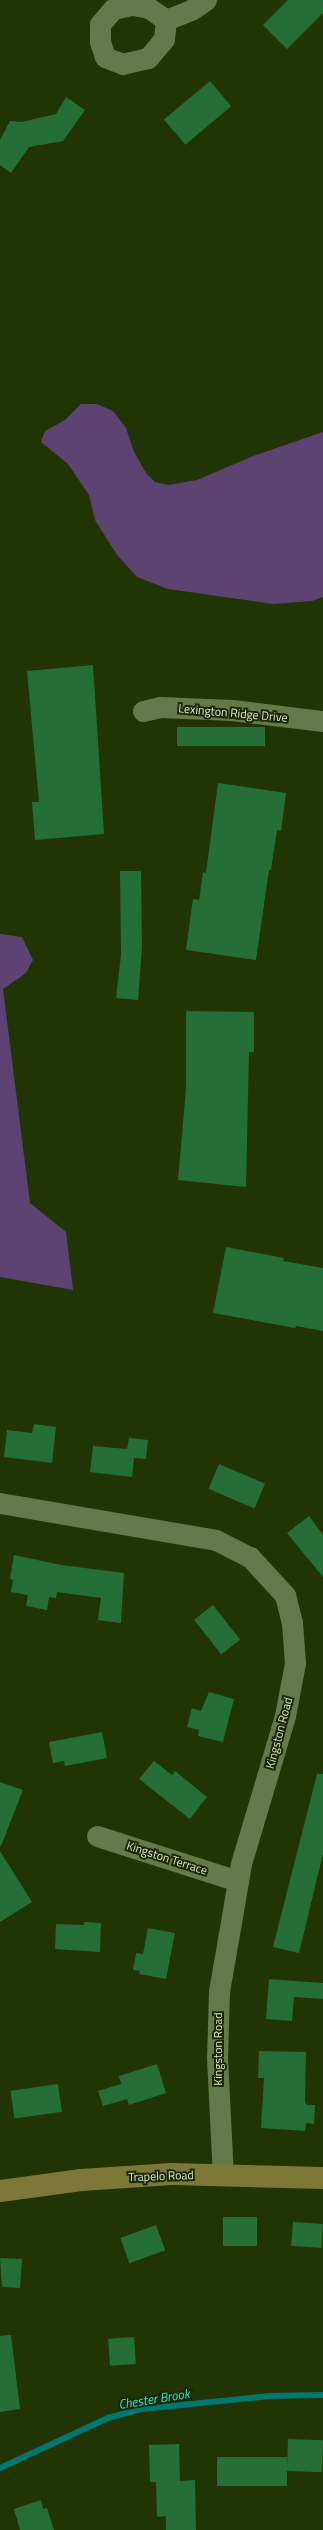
<!DOCTYPE html>
<style>
body{margin:0}
#map{position:relative;width:323px;height:2530px;overflow:hidden;background:#213404;font-family:"Titillium Web",sans-serif}
div>[style]{position:absolute}
.green>*{inset:0;background:#5d4371}
.stream>*{height:6px;margin:-3px;padding:0 3px;transform-origin:3px;border-radius:3px;background:#007771}
.building>*{inset:0;background:#256e38;transform-origin:0 0}
.minor>*{height:21px;margin:-10.5px;padding:0 10.5px;transform-origin:10.5px;border-radius:10.5px;background:#647a4b}
.secondary>*{height:22px;margin:-11px;padding:0 11px;transform-origin:11px;border-radius:11px;background:#7d7838}
span{translate:-50% -50%;white-space:nowrap;text-align:center;line-height:1.15;-webkit-text-stroke:4px #1a2806;paint-order:stroke}
.street-label{font-size:12px;color:#d9e6cc}
.water-label{font-size:13px;color:#23e8dd;font-style:italic}
</style>
<div id="map">
<div class="green">
<div style="clip-path:polygon(81px 404px,97px 404px,113px 411px,126px 428px,134px 452px,146px 473px,155px 482px,168px 485px,197px 480px,253px 456px,323px 432px,323px 597px,312px 601px,273px 604px,168px 589px,137px 577px,117px 555px,95px 520px,89px 495px,68px 464px,41px 442px,45px 431px,65px 420px)"></div>
<div style="clip-path:polygon(0 934px,22px 937px,33px 960px,26px 973px,3px 989px,30px 1203px,66px 1232px,73px 1290px,0 1277px)"></div>
</div>
<div class="stream">
<div style="left:0;top:2468px;width:119px;rotate:-24.8deg"></div>
<div style="left:108px;top:2418px;width:35px;rotate:-15deg"></div>
<div style="left:142px;top:2409px;width:130px;rotate:-5.8deg"></div>
<div style="left:271px;top:2396px;width:52px;rotate:-1.1deg"></div>
</div>
<div class="building">
<div style="clip-path:polygon(288px 0,323px 0,323px 13px,287px 49px,263px 25px)"></div>
<div style="left:210px;top:81px;width:33px;height:60px;rotate:50deg"></div>
<div style="clip-path:polygon(66px 97px,85px 110px,63px 141px,29px 147px,11px 173px,0 165px,0 140px,10px 121px,22px 122px,56px 114px)"></div>
<div style="clip-path:polygon(93px 665px,104px 834px,35px 840px,32px 802px,39px 802px,27px 671px)"></div>
<div style="left:177px;top:727px;width:88px;height:19px"></div>
<div style="clip-path:polygon(218px 783px,286px 793px,281px 831px,277px 830px,271px 870px,269px 870px,256px 960px,186px 950px,193px 899px,199px 900px,203px 872px,206px 873px)"></div>
<div style="clip-path:polygon(120px 871px,141px 871px,142px 947px,138px 1000px,116px 998px,121px 955px)"></div>
<div style="clip-path:polygon(186px 1011px,254px 1012px,254px 1052px,249px 1052px,246px 1187px,178px 1180px,186px 1089px)"></div>
<div style="clip-path:polygon(226px 1247px,284px 1258px,283px 1261px,323px 1268px,323px 1331px,296px 1326px,295px 1328px,213px 1313px)"></div>
<div style="clip-path:polygon(34px 1424px,56px 1427px,52px 1463px,4px 1457px,7px 1430px,32px 1433px)"></div>
<div style="clip-path:polygon(129px 1438px,148px 1440px,146px 1459px,134px 1458px,132px 1477px,90px 1472px,93px 1446px,127px 1449px)"></div>
<div style="left:219px;top:1464px;width:50px;height:27px;rotate:23deg"></div>
<div style="clip-path:polygon(309px 1516px,323px 1535px,323px 1577px,287px 1533px)"></div>
<div style="clip-path:polygon(14px 1555px,61px 1565px,124px 1573px,121px 1623px,98px 1620px,101px 1598px,57px 1592px,56px 1598px,49px 1597px,47px 1610px,26px 1606px,28px 1595px,11px 1592px,13px 1580px,10px 1579px)"></div>
<div style="left:213px;top:1605px;width:44px;height:24px;rotate:52deg"></div>
<div style="clip-path:polygon(209px 1692px,234px 1699px,223px 1742px,198px 1736px,199px 1730px,187px 1727px,192px 1708px,201px 1711px)"></div>
<div style="clip-path:polygon(102px 1732px,107px 1758px,65px 1766px,64px 1761px,53px 1763px,49px 1742px)"></div>
<div style="clip-path:polygon(154px 1761px,172px 1775px,175px 1771px,207px 1797px,190px 1819px,139px 1779px)"></div>
<div style="clip-path:polygon(317px 1774px,323px 1774px,323px 1854px,299px 1953px,273px 1947px)"></div>
<div style="clip-path:polygon(0 1782px,23px 1790px,1px 1846px,0 1846px)"></div>
<div style="clip-path:polygon(0 1851px,32px 1902px,0 1922px)"></div>
<div style="clip-path:polygon(84px 1922px,101px 1923px,100px 1952px,55px 1949px,56px 1924px,84px 1925px)"></div>
<div style="clip-path:polygon(148px 1928px,175px 1933px,166px 1979px,139px 1974px,140px 1971px,133px 1970px,136px 1953px,143px 1954px)"></div>
<div style="clip-path:polygon(269px 1979px,323px 1983px,323px 1999px,294px 1997px,292px 2021px,266px 2019px)"></div>
<div style="clip-path:polygon(259px 2051px,306px 2052px,305px 2102px,307px 2105px,315px 2105px,314px 2124px,306px 2123px,305px 2131px,261px 2128px,264px 2078px,258px 2078px)"></div>
<div style="clip-path:polygon(157px 2064px,166px 2093px,129px 2105px,127px 2099px,103px 2106px,98px 2091px,121px 2084px,119px 2076px)"></div>
<div style="left:58px;top:2084px;width:28px;height:48px;rotate:82deg"></div>
<div style="left:223px;top:2217px;width:34px;height:29px"></div>
<div style="left:293px;top:2222px;width:30px;height:24px;rotate:4deg"></div>
<div style="left:156px;top:2225px;width:27px;height:38px;rotate:70deg"></div>
<div style="clip-path:polygon(0 2258px,22px 2259px,20px 2288px,2px 2287px)"></div>
<div style="clip-path:polygon(11px 2335px,20px 2409px,0 2412px,0 2336px)"></div>
<div style="left:134px;top:2337px;width:27px;height:26px;rotate:86deg"></div>
<div style="left:288px;top:2439px;width:35px;height:32px;rotate:2deg"></div>
<div style="clip-path:polygon(179px 2444px,180px 2481px,195px 2480px,196px 2530px,166px 2530px,166px 2516px,157px 2517px,156px 2482px,150px 2482px,149px 2445px)"></div>
<div style="left:217px;top:2457px;width:70px;height:29px"></div>
<div style="clip-path:polygon(41px 2500px,43px 2509px,47px 2508px,54px 2530px,20px 2530px,14px 2509px)"></div>
</div>
<div class="minor">
<div style="left:132px;top:5px;width:17px;rotate:10deg"></div>
<div style="left:149px;top:8px;width:21px;rotate:35deg"></div>
<div style="left:166px;top:20px;width:19px;rotate:96deg"></div>
<div style="left:164px;top:39px;width:25px;rotate:130deg"></div>
<div style="left:148px;top:58px;width:26px;rotate:167deg"></div>
<div style="left:123px;top:64px;width:19px;rotate:-159deg"></div>
<div style="left:105px;top:57px;width:16px;rotate:-108deg"></div>
<div style="left:100px;top:42px;width:18px;rotate:-90deg"></div>
<div style="left:100px;top:24px;width:20px;rotate:-49deg"></div>
<div style="left:113px;top:9px;width:19px;rotate:-12deg"></div>
<div style="left:166px;top:20px;width:27px;rotate:-22deg"></div>
<div style="left:191px;top:10px;width:18px;rotate:-34deg"></div>
<div style="left:143px;top:711px;width:17px;rotate:-13deg"></div>
<div style="left:160px;top:707px;width:72px;rotate:2.4deg"></div>
<div style="left:232px;top:710px;width:92px;rotate:6.9deg"></div>
<div style="left:0;top:1503px;width:219px;rotate:9.7deg"></div>
<div style="left:216px;top:1540px;width:38px;rotate:27deg"></div>
<div style="left:250px;top:1557px;width:52px;rotate:47.4deg"></div>
<div style="left:285px;top:1595px;width:29px;rotate:76deg"></div>
<div style="left:292px;top:1623px;width:40px;rotate:85.7deg"></div>
<div style="left:295px;top:1663px;width:54px;rotate:100.7deg"></div>
<div style="left:285px;top:1716px;width:154px;rotate:106.6deg"></div>
<div style="left:241px;top:1864px;width:130px;rotate:99.8deg"></div>
<div style="left:219px;top:1992px;width:66px;rotate:91.7deg"></div>
<div style="left:217px;top:2058px;width:117px;rotate:87.1deg"></div>
<div style="left:97px;top:1836px;width:148px;rotate:17.7deg"></div>
</div>
<div class="secondary">
<div style="left:0;top:2191px;width:82px;rotate:-7.7deg"></div>
<div style="left:81px;top:2180px;width:91px;rotate:-3.8deg"></div>
<div style="left:172px;top:2174px;width:151px;rotate:1.5deg"></div>
</div>
<div class="street-label">
<span style="left:233px;top:713px;rotate:5deg">Lexington Ridge Drive</span>
<span style="left:279px;top:1733px;rotate:-75deg">Kingston Road</span>
<span style="left:167px;top:1858px;rotate:18deg">Kingston Terrace</span>
<span style="left:218px;top:2049px;rotate:-90deg">Kingston Road</span>
<span style="left:161px;top:2176px;rotate:-2deg">Trapelo Road</span>
</div>
<div class="water-label">
<span style="left:154px;top:2399px;rotate:-9deg">Chester Brook</span>
</div>
</div>
